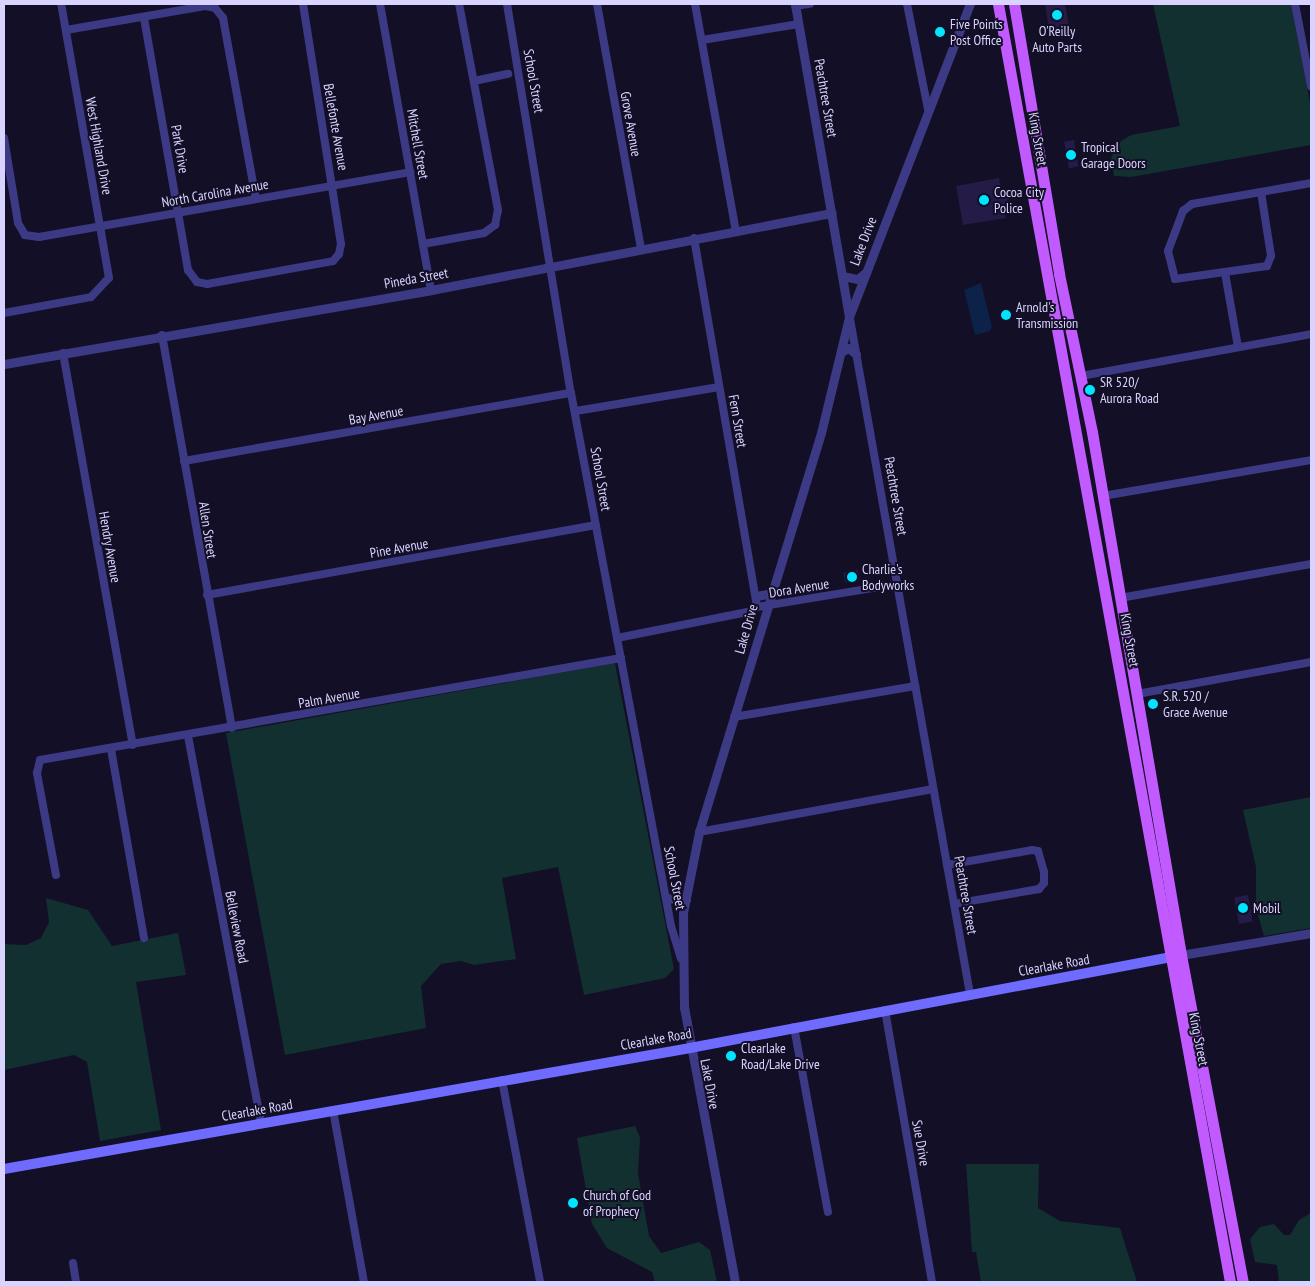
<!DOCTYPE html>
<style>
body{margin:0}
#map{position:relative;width:1315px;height:1286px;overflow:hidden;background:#130f26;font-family:"PT Sans Narrow",sans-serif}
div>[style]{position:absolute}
.green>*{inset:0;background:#12302f}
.water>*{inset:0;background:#0c2248}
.building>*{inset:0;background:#241b47;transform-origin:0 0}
.minor>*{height:8px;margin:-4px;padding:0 4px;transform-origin:4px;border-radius:4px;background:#3d3a85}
.tertiary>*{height:9px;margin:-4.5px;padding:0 4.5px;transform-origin:4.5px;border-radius:4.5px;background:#3d3a85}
.secondary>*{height:10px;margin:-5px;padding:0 5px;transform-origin:5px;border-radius:5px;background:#6f6bff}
.primary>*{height:11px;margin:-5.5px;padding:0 5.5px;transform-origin:5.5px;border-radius:5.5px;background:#c25bff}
.dots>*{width:14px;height:14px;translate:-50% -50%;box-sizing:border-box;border:2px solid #130f26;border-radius:50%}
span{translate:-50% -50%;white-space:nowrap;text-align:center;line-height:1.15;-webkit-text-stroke:4px #130f26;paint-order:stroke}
.poi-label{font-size:14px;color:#d9d4ff}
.left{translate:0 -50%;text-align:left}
.street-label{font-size:14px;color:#d9d4ff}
.frame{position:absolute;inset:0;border:5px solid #d9d4ff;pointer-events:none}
</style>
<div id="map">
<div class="green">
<div style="clip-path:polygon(1153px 4px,1291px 4px,1311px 108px,1311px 145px,1131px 177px,1114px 176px,1111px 158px,1121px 141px,1131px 135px,1180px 126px)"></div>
<div style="clip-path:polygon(615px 663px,674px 969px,665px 978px,584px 995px,558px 867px,502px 878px,516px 959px,474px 965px,461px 961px,441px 964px,421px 986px,426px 1028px,285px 1055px,226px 733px)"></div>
<div style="clip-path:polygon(1311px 797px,1311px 928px,1264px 936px,1256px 908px,1256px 867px,1243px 810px)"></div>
<div style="clip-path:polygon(46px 898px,88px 910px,112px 946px,178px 933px,186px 975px,136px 982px,161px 1130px,100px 1141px,87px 1062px,74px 1055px,4px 1070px,4px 944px,26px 945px,41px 938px,49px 922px)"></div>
<div style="clip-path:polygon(635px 1126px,640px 1137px,638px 1173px,649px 1236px,661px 1253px,699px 1242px,710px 1250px,717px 1282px,655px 1282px,652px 1272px,607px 1248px,592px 1224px,577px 1138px)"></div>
<div style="clip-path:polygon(966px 1164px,1039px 1164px,1038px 1208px,1060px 1221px,1120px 1228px,1137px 1282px,981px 1282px,976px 1252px,972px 1252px)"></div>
<div style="clip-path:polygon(1311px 1213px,1311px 1282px,1279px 1282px,1277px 1265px,1255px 1262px,1250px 1239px,1260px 1227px,1274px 1224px,1284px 1235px,1290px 1235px,1299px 1220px)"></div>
</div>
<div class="water">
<div style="clip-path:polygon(981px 283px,992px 327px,990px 331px,975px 335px,964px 290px)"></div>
</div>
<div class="building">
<div style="clip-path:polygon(1045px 4px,1065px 4px,1069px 26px,1049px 29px)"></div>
<div style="left:1074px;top:140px;width:27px;height:10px;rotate:80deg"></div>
<div style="clip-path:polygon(999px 178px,1001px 189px,1010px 196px,1004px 207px,1006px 218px,963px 225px,956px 186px)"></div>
<div style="left:858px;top:570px;width:10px;height:15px;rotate:79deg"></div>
<div style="left:1248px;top:895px;width:27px;height:14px;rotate:80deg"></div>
</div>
<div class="minor">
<div style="left:380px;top:4px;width:291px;rotate:79.9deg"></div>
<div style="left:507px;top:4px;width:394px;rotate:80.7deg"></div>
<div style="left:571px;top:393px;width:542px;rotate:79.37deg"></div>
<div style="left:671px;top:926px;width:34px;rotate:73deg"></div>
<div style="left:597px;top:4px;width:248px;rotate:79.8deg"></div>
<div style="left:695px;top:4px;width:231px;rotate:79.8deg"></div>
<div style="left:907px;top:4px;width:107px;rotate:78.7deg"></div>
<div style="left:1295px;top:4px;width:84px;rotate:79deg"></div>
<div style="left:795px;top:6px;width:15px;rotate:-8deg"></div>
<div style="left:144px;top:18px;width:256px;rotate:80.1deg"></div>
<div style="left:188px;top:270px;width:15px;rotate:53deg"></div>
<div style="left:197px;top:282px;width:10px;rotate:11deg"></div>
<div style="left:207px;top:284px;width:128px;rotate:-10.3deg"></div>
<div style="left:333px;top:261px;width:9px;rotate:-49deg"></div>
<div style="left:339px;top:254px;width:10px;rotate:-79deg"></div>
<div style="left:341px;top:244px;width:243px;rotate:-99deg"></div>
<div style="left:66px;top:30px;width:141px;rotate:-9.8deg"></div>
<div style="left:205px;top:6px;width:10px;rotate:11deg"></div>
<div style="left:215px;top:8px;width:13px;rotate:51deg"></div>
<div style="left:223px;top:18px;width:184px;rotate:79.7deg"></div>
<div style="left:702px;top:40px;width:98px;rotate:-9.4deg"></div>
<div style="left:474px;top:81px;width:35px;rotate:-12deg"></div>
<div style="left:4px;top:138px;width:86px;rotate:80.6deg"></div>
<div style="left:18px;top:223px;width:14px;rotate:60deg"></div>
<div style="left:25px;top:235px;width:14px;rotate:8deg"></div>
<div style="left:39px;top:237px;width:377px;rotate:-9.9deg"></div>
<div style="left:1261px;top:192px;width:65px;rotate:81.1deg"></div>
<div style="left:1271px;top:256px;width:11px;rotate:112deg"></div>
<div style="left:1267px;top:266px;width:93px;rotate:172deg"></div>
<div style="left:1175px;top:279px;width:29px;rotate:-104deg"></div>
<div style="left:1168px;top:251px;width:43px;rotate:-69.4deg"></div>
<div style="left:1183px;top:211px;width:11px;rotate:-38deg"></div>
<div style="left:1192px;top:204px;width:70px;rotate:-9.9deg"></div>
<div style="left:1261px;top:192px;width:51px;rotate:-10.2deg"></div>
<div style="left:694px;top:238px;width:374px;rotate:80.3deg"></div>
<div style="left:423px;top:244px;width:62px;rotate:-10.2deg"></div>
<div style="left:484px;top:233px;width:14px;rotate:-36deg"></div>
<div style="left:495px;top:225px;width:15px;rotate:-79deg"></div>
<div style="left:498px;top:210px;width:210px;rotate:-100.7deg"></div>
<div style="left:1225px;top:273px;width:75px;rotate:80deg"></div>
<div style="left:4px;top:313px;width:88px;rotate:-10.4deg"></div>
<div style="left:91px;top:297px;width:26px;rotate:-47deg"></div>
<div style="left:109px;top:278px;width:278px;rotate:-99.9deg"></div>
<div style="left:850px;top:319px;width:686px;rotate:79.92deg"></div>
<div style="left:162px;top:335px;width:399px;rotate:79.9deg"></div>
<div style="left:63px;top:353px;width:398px;rotate:79.9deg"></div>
<div style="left:1081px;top:376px;width:234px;rotate:-10.3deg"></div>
<div style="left:576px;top:411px;width:145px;rotate:-9.5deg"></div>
<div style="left:184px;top:461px;width:393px;rotate:-10deg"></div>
<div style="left:1103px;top:496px;width:211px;rotate:-9.8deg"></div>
<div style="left:207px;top:595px;width:395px;rotate:-10.2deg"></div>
<div style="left:1120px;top:598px;width:194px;rotate:-10.1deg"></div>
<div style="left:617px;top:638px;width:138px;rotate:-11.3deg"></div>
<div style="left:752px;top:611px;width:6px;rotate:-39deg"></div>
<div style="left:757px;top:607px;width:143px;rotate:-9.3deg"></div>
<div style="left:1137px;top:694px;width:177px;rotate:-10.4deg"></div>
<div style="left:734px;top:717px;width:184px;rotate:-9.7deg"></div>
<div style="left:188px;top:736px;width:394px;rotate:79.3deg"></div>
<div style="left:111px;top:749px;width:192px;rotate:80.1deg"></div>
<div style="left:699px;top:832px;width:238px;rotate:-10.4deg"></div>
<div style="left:947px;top:865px;width:86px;rotate:-10deg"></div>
<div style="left:1032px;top:850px;width:6px;rotate:9deg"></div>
<div style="left:1038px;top:851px;width:22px;rotate:74deg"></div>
<div style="left:1044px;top:872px;width:11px;rotate:90deg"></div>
<div style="left:1044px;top:883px;width:8px;rotate:130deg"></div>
<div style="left:1039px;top:889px;width:86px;rotate:170deg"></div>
<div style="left:56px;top:875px;width:104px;rotate:-100.6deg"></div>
<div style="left:37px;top:773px;width:13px;rotate:-77deg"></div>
<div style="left:40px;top:760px;width:590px;rotate:-9.96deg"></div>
<div style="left:885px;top:1010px;width:275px;rotate:80.2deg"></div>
<div style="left:794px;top:1027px;width:188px;rotate:79.6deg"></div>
<div style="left:502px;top:1080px;width:206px;rotate:79.3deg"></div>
<div style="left:333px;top:1110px;width:175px;rotate:79.8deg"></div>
<div style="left:73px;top:1263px;width:19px;rotate:81deg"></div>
</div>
<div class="tertiary">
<div style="left:795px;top:4px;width:318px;rotate:80.2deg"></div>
<div style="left:842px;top:276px;width:16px;rotate:11deg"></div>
<div style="left:858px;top:279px;width:11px;rotate:-41deg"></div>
<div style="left:841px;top:352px;width:8px;rotate:-30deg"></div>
<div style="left:848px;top:348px;width:10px;rotate:37deg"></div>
<div style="left:4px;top:364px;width:433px;rotate:-9.8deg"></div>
<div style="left:431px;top:290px;width:408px;rotate:-10.9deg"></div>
<div style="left:757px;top:596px;width:14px;rotate:-12deg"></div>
<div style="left:666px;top:898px;width:20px;rotate:6deg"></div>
<div style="left:1181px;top:955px;width:132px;rotate:-9.6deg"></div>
<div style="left:735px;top:1282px;width:279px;rotate:-100.5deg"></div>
<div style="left:684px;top:1008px;width:95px;rotate:-90.6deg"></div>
<div style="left:683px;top:913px;width:83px;rotate:-78.8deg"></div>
<div style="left:699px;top:832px;width:417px;rotate:-73deg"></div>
<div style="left:821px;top:433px;width:119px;rotate:-76.4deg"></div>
<div style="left:849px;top:317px;width:336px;rotate:-68.9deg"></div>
</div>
<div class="secondary">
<div style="left:4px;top:1169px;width:697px;rotate:-10deg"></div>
<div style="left:690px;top:1048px;width:498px;rotate:-10.7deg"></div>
</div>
<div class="primary">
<div style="left:998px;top:4px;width:1299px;rotate:79.71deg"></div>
<div style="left:1014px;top:4px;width:274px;rotate:80.5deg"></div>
<div style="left:1059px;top:274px;width:161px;rotate:78.2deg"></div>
<div style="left:1092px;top:432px;width:531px;rotate:80.34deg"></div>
<div style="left:1181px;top:955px;width:333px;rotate:79.3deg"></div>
</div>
<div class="dots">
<div style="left:1057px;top:15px;background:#00e5ff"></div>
<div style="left:940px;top:32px;background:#00e5ff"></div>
<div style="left:1071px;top:155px;background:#00e5ff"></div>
<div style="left:984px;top:200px;background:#00e5ff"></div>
<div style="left:1006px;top:315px;background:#00e5ff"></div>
<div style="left:1090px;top:390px;background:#00e5ff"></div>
<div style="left:852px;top:577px;background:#00e5ff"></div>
<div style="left:1153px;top:704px;background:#00e5ff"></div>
<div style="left:1243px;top:908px;background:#00e5ff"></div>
<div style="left:731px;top:1056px;background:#00e5ff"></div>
<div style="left:573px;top:1203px;background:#00e5ff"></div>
</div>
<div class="poi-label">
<span class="left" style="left:950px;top:32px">Five Points<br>Post Office</span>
<span style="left:1057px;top:39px">O'Reilly<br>Auto Parts</span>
<span class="left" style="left:1081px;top:155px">Tropical<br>Garage Doors</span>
<span class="left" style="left:994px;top:200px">Cocoa City<br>Police</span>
<span class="left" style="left:1016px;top:315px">Arnold's<br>Transmission</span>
<span class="left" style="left:1100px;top:390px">SR 520/<br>Aurora Road</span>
<span class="left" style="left:862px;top:577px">Charlie's<br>Bodyworks</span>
<span class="left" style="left:1163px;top:704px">S.R. 520 /<br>Grace Avenue</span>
<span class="left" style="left:1253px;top:908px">Mobil</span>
<span class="left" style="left:741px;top:1056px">Clearlake<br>Road/Lake Drive</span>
<span class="left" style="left:583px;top:1203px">Church of God<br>of Prophecy</span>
</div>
<div class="street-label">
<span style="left:534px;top:81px;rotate:80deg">School Street</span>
<span style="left:826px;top:98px;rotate:80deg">Peachtree Street</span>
<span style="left:631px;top:124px;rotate:80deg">Grove Avenue</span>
<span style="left:336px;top:127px;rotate:80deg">Bellefonte Avenue</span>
<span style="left:1038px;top:139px;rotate:80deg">King Street</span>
<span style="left:418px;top:144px;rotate:80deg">Mitchell Street</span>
<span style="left:99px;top:146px;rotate:80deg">West Highland Drive</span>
<span style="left:180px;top:149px;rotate:80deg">Park Drive</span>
<span style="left:215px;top:193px;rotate:-10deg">North Carolina Avenue</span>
<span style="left:863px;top:241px;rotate:-69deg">Lake Drive</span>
<span style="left:416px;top:278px;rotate:-10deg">Pineda Street</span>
<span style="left:376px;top:415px;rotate:-10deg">Bay Avenue</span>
<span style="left:738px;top:421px;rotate:80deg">Fern Street</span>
<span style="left:601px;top:479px;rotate:80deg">School Street</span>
<span style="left:896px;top:496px;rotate:80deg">Peachtree Street</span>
<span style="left:208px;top:530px;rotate:81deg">Allen Street</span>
<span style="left:110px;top:547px;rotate:80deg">Hendry Avenue</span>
<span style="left:399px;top:548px;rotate:-10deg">Pine Avenue</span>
<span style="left:799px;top:588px;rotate:-9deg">Dora Avenue</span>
<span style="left:746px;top:629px;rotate:-74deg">Lake Drive</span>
<span style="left:1130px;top:640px;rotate:80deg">King Street</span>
<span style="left:329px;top:698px;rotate:-10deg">Palm Avenue</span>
<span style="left:675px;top:878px;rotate:79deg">School Street</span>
<span style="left:966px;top:895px;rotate:80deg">Peachtree Street</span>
<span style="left:237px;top:927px;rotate:79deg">Belleview Road</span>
<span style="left:1054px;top:965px;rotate:-10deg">Clearlake Road</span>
<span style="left:656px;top:1039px;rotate:-10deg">Clearlake Road</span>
<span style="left:1199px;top:1039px;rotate:79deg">King Street</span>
<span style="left:710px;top:1084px;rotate:79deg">Lake Drive</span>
<span style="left:257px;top:1110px;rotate:-10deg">Clearlake Road</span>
<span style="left:921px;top:1143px;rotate:80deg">Sue Drive</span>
</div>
<div class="frame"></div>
</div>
